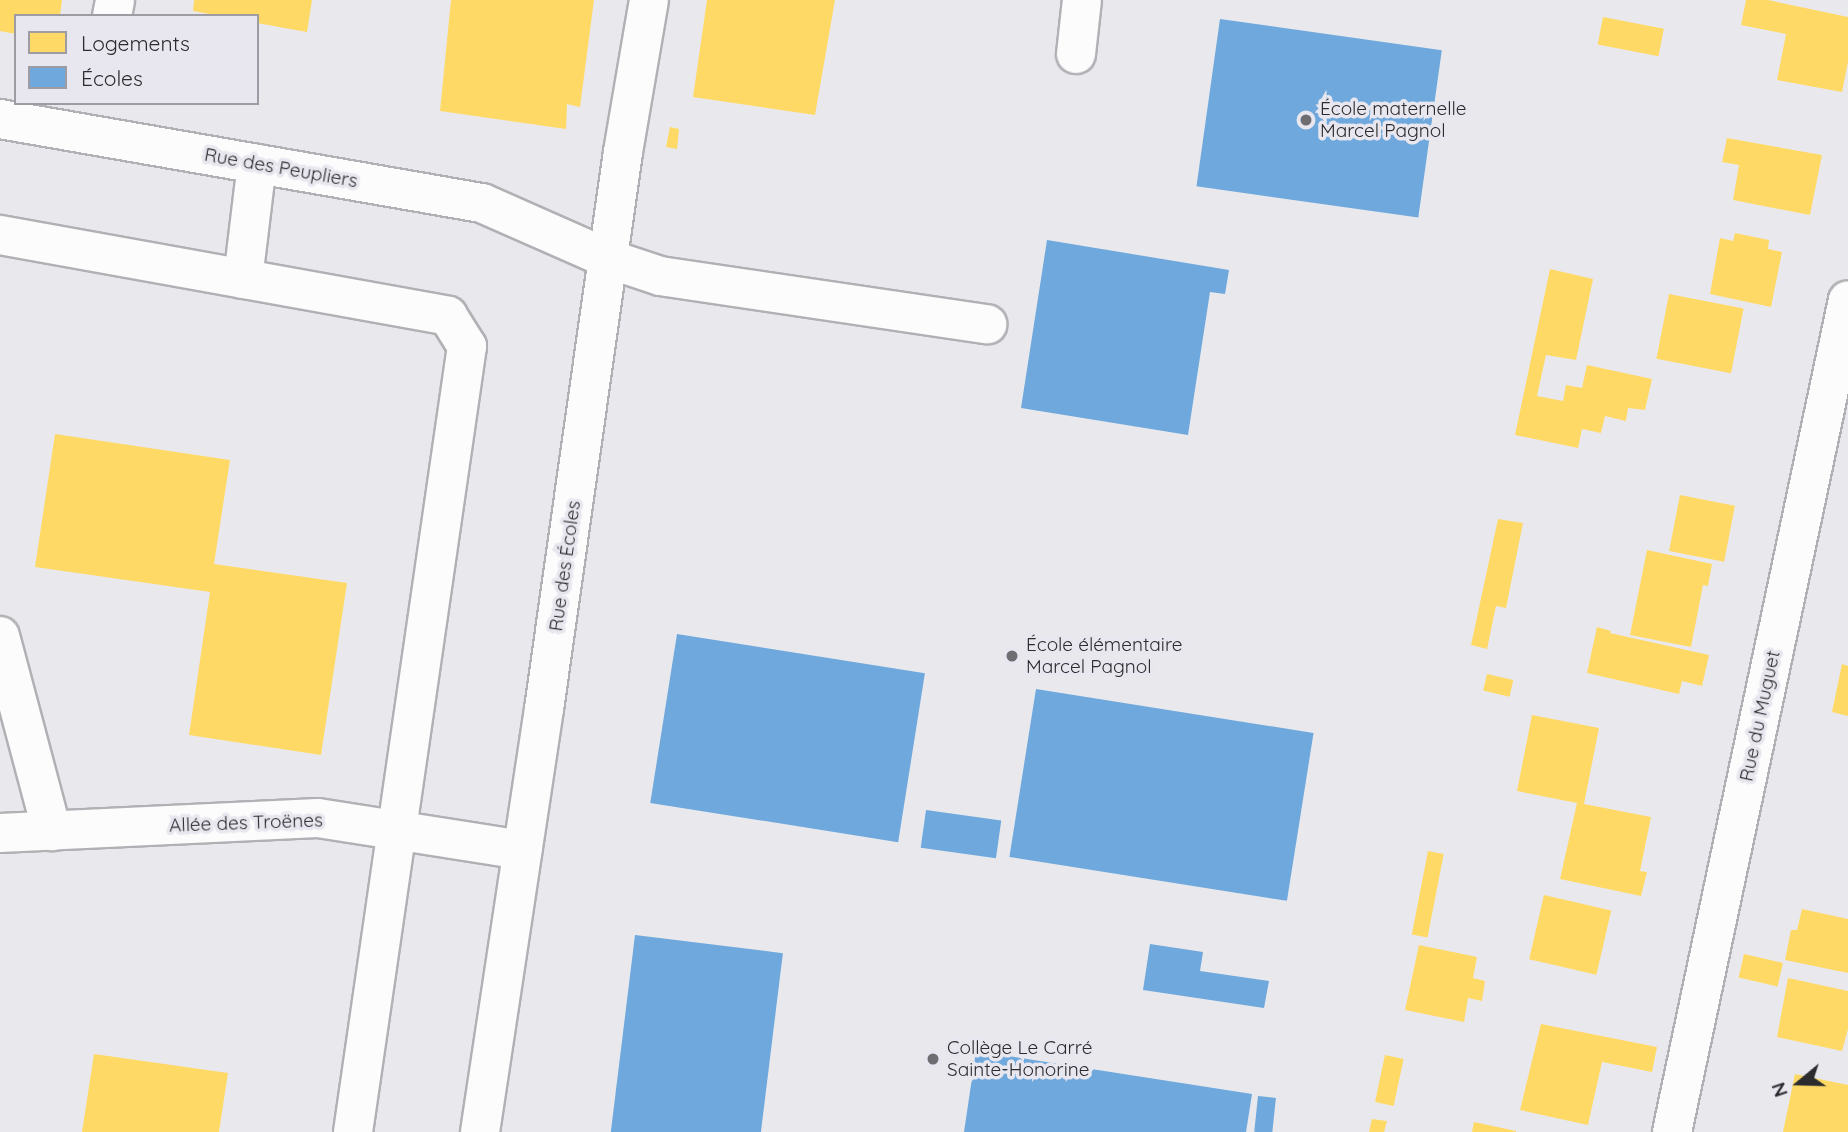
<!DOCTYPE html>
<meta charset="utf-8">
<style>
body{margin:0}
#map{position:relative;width:1848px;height:1132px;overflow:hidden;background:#e9e9ed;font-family:Quicksand,sans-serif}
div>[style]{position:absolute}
.homes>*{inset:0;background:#ffd966;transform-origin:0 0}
.schools>*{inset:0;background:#6fa8dc;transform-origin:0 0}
.roads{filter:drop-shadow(2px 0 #b1b1b5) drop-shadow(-2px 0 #b1b1b5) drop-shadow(0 2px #b1b1b5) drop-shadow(0 -2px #b1b1b5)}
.minor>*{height:38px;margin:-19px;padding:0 19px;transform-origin:19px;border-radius:19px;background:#fcfcfc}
.dots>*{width:19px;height:19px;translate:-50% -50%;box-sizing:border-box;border:4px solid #e8e7ef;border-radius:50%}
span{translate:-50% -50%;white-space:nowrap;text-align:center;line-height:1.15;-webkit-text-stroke:7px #e8e7ef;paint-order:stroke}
.poi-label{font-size:19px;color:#2c2c2f}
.left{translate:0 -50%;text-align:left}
.street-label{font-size:19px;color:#2c2c2f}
.legend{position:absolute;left:14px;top:14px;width:245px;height:91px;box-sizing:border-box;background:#e8e7ef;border:2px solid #9d9ca2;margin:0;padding:9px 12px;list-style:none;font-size:21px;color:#2c2c2f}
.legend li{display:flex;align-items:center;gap:14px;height:35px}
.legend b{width:35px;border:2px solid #9d9ca2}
.north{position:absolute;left:1764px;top:1048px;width:70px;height:70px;-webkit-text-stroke:5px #e8e7ef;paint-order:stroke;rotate:251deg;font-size:19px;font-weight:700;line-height:28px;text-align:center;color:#2c2c2f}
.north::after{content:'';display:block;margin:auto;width:24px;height:32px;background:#2c2c2f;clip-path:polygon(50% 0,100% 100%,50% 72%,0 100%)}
</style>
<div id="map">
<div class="homes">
<div style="clip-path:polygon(0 0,62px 0,60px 16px,16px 16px,16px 34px,0 31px)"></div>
<div style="clip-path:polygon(194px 0,312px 0,307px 32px,257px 23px,257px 16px,220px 16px,193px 11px)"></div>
<div style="clip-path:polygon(451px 0,594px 0,580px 107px,567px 104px,566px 129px,440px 111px)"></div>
<div style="clip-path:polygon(707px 0,835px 0,815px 115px,693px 97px)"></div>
<div style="clip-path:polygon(1746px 0,1768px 0,1848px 17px,1848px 62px,1842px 92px,1777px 80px,1786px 34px,1741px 25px)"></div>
<div style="left:1603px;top:17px;width:62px;height:28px;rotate:11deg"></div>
<div style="clip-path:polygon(670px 127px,679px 129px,677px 149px,666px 147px)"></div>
<div style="clip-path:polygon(1727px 138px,1822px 155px,1810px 215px,1733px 200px,1739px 165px,1722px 162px)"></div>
<div style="clip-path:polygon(1735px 233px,1769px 240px,1768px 249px,1782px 252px,1771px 307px,1710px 294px,1720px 238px,1733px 241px)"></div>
<div style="clip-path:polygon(1550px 269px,1593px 279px,1576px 360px,1546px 355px,1537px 396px,1563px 401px,1566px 385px,1582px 388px,1587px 365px,1652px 379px,1645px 410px,1628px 408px,1626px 421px,1605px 416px,1601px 433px,1582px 429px,1578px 448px,1515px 435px)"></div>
<div style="left:1669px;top:294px;width:76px;height:66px;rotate:11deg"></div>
<div style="clip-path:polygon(55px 434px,230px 460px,214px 564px,347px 583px,321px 755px,189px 735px,210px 592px,35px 567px)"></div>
<div style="left:1680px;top:495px;width:56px;height:57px;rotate:11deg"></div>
<div style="clip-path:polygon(1498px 519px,1523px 523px,1506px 608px,1496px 606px,1487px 649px,1471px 645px)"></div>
<div style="clip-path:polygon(1647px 550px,1712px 564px,1708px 586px,1703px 585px,1691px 647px,1630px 635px)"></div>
<div style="clip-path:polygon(1597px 627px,1611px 631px,1610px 633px,1709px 655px,1702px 686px,1682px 681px,1679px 694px,1587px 673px)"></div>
<div style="clip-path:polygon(1842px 664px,1848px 666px,1848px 716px,1832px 712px)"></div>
<div style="left:1487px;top:674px;width:27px;height:17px;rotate:13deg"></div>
<div style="clip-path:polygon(1532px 715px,1599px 728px,1584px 804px,1651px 817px,1640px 871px,1647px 872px,1641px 896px,1560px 879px,1577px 803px,1517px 791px)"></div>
<div style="left:1428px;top:851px;width:16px;height:85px;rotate:11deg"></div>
<div style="left:1544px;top:895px;width:69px;height:66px;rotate:13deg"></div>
<div style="clip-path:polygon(1802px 909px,1848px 919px,1848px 973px,1785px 960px,1791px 930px,1797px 930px)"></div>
<div style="clip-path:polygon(1419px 945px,1477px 957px,1473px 978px,1485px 981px,1482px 1001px,1468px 998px,1464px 1022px,1405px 1010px)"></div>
<div style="left:1744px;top:954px;width:40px;height:24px;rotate:13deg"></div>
<div style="clip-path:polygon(1788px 978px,1848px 991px,1848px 1029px,1842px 1051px,1777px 1037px)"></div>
<div style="clip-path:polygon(1541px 1024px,1657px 1047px,1652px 1072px,1602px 1062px,1588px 1125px,1520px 1110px)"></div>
<div style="clip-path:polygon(94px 1054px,228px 1073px,219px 1132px,82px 1132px)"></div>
<div style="left:1385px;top:1055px;width:19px;height:48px;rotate:12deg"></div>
<div style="clip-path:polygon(1795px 1074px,1848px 1085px,1848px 1132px,1783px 1132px)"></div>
<div style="clip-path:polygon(1372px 1119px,1387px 1121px,1384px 1132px,1369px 1132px)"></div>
<div style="clip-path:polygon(1474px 1122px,1516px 1131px,1516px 1132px,1472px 1132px)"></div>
</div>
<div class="schools">
<div style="left:1220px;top:19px;width:224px;height:169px;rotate:8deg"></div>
<div style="clip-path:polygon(1047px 240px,1229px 270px,1225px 294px,1210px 292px,1188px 435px,1021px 408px)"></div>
<div style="left:677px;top:634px;width:251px;height:171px;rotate:9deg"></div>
<div style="left:1036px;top:689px;width:281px;height:170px;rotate:9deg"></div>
<div style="left:926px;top:810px;width:76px;height:38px;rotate:8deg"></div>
<div style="left:635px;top:935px;width:149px;height:199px;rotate:7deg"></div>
<div style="clip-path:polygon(1150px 944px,1203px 952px,1200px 971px,1269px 981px,1264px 1008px,1143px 990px)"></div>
<div style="clip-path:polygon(976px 1051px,1252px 1094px,1246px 1132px,964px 1132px)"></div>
<div style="left:1258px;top:1096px;width:18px;height:36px;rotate:6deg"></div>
</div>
<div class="roads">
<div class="minor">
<div style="left:112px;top:16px;width:16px;rotate:-79deg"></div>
<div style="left:1076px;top:54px;width:54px;rotate:-83.7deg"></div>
<div style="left:0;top:119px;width:489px;rotate:9.9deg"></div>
<div style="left:482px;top:203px;width:139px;rotate:23.8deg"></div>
<div style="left:609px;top:259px;width:54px;rotate:18.4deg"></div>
<div style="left:660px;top:276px;width:331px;rotate:8.4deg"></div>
<div style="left:0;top:235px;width:455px;rotate:10.2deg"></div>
<div style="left:448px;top:316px;width:36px;rotate:58deg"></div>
<div style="left:467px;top:346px;width:794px;rotate:98.25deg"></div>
<div style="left:243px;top:279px;width:116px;rotate:-83.1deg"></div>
<div style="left:0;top:636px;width:202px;rotate:75.1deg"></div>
<div style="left:0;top:833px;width:318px;rotate:-2.7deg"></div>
<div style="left:318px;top:818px;width:207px;rotate:8.9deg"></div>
<div style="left:480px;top:1132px;width:428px;rotate:-81.4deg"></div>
<div style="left:544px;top:709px;width:563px;rotate:-81.93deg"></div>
<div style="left:623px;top:152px;width:154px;rotate:-80.3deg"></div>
<div style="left:1672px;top:1132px;width:850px;rotate:-78.06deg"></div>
</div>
</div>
<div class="dots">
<div style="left:1306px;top:120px;background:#6e6e72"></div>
<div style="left:1012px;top:656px;background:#6e6e72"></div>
<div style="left:933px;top:1059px;background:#6e6e72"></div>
</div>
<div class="poi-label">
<span class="left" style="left:1320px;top:120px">École maternelle<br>Marcel Pagnol</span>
<span class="left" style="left:1026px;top:656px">École élémentaire<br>Marcel Pagnol</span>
<span class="left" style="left:947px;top:1059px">Collège Le Carré<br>Sainte-Honorine</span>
</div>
<div class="street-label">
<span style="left:281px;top:168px;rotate:10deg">Rue des Peupliers</span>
<span style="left:565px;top:566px;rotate:-82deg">Rue des Écoles</span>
<span style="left:1760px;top:716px;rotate:-78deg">Rue du Muguet</span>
<span style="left:246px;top:823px;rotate:-2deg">Allée des Troënes</span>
</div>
<ul class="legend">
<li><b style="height:19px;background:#ffd966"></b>Logements</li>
<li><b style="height:19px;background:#6fa8dc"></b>Écoles</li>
</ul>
<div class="north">N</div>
</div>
